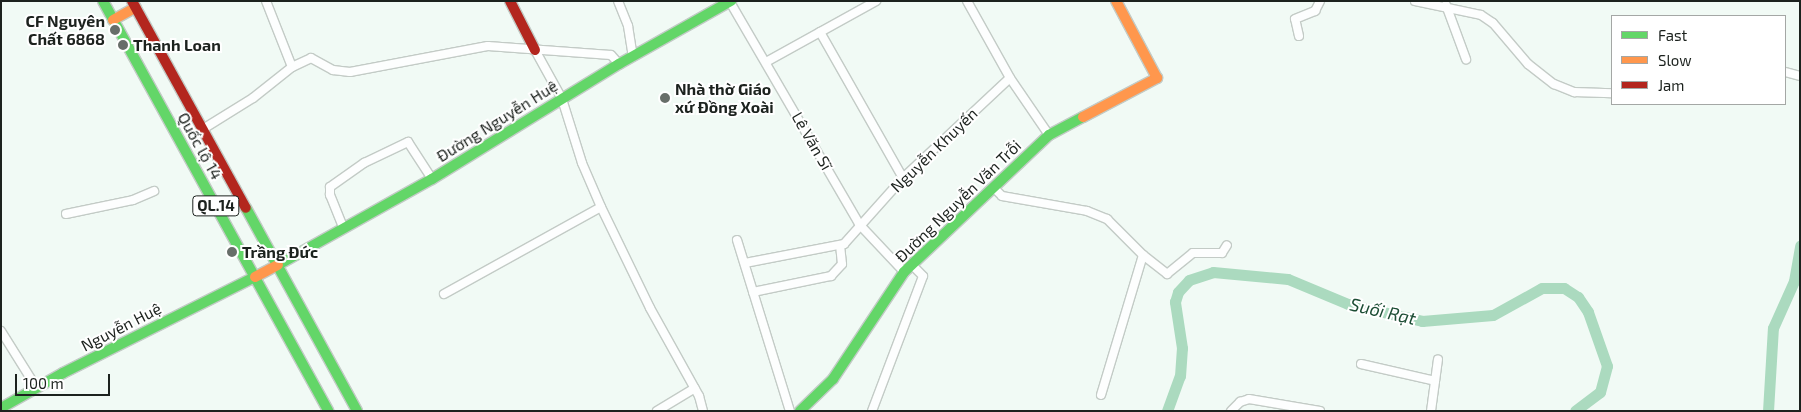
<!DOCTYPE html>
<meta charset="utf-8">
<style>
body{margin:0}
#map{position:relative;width:1801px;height:412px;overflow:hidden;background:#f1faf5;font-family:"Exo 2",sans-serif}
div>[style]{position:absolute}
.river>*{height:11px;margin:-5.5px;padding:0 5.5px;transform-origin:5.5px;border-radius:5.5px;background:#abdabf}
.roads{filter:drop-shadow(1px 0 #c3cbc6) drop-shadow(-1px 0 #c3cbc6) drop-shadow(0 1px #c3cbc6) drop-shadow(0 -1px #c3cbc6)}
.street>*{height:8px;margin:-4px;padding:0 4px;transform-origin:4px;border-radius:4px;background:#fdfefe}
.fast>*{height:10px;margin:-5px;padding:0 5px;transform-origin:5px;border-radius:5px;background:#63d668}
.slow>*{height:10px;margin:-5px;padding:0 5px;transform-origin:5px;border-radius:5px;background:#ff974d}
.jam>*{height:10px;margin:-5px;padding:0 5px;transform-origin:5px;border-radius:5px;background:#b3261e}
.dots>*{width:14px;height:14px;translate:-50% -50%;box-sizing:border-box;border:2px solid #fff;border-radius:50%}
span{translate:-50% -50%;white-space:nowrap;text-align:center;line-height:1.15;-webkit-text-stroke:4px #fff;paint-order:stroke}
.shield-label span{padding:1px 4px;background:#fff;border:1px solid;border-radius:4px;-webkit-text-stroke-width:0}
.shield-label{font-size:15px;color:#1c221e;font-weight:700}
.poi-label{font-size:16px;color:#1c221e;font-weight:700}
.right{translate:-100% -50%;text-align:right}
.left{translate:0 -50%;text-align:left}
.street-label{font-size:16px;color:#1c221e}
.water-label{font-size:18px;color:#1c4d34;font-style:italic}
.frame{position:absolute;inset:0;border:2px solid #1c221e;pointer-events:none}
.legend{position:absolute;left:1611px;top:15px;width:175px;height:90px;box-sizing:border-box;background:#fff;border:1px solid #a4a7a5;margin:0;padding:6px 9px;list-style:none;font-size:15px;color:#1c221e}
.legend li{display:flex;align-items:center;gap:10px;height:25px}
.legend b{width:25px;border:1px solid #a4a7a5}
.scale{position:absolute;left:15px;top:374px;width:95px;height:22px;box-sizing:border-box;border:2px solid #1c221e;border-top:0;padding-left:6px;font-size:15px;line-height:18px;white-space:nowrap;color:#1c221e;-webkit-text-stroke:4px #fff;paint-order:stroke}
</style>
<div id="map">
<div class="river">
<div style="left:1167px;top:411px;width:37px;rotate:-70deg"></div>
<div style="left:1180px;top:376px;width:28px;rotate:-86deg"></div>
<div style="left:1182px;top:348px;width:47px;rotate:-98.7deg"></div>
<div style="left:1175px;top:302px;width:10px;rotate:-73deg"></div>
<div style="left:1178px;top:292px;width:16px;rotate:-47deg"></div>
<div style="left:1189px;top:280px;width:25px;rotate:-18deg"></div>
<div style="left:1213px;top:272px;width:75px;rotate:5.3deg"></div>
<div style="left:1288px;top:279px;width:65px;rotate:22.6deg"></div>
<div style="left:1348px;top:304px;width:76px;rotate:12.9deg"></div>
<div style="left:1422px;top:321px;width:71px;rotate:-4.8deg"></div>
<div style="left:1493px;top:315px;width:56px;rotate:-28.9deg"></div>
<div style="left:1542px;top:288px;width:22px"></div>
<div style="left:1564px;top:288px;width:17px;rotate:33deg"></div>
<div style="left:1578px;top:297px;width:18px;rotate:56deg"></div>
<div style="left:1588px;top:312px;width:57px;rotate:70.6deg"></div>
<div style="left:1607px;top:366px;width:27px;rotate:105deg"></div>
<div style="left:1600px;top:392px;width:31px;rotate:143deg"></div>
<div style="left:1768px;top:411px;width:83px;rotate:-86.6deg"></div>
<div style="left:1773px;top:328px;width:51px;rotate:-65.9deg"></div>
<div style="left:1794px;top:281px;width:36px;rotate:-80deg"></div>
</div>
<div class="roads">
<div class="street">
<div style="left:266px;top:1px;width:71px;rotate:68.5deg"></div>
<div style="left:292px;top:67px;width:21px;rotate:-25deg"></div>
<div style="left:311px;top:58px;width:25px;rotate:29deg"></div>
<div style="left:333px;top:70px;width:17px;rotate:7deg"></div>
<div style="left:350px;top:72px;width:140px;rotate:-10.7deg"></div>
<div style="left:488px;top:46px;width:123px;rotate:4.2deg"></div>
<div style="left:611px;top:55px;width:12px;rotate:48deg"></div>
<div style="left:618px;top:1px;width:27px;rotate:68deg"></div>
<div style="left:628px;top:26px;width:31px;rotate:81deg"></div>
<div style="left:967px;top:1px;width:88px;rotate:60.8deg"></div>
<div style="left:1010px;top:78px;width:69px;rotate:55.6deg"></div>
<div style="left:1415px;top:1px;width:67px;rotate:12deg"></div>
<div style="left:1481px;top:15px;width:14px;rotate:34deg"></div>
<div style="left:1493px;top:23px;width:54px;rotate:49.5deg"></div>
<div style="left:1528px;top:64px;width:33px;rotate:38deg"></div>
<div style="left:1554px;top:84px;width:22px;rotate:22deg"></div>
<div style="left:1574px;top:92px;width:38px;rotate:2deg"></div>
<div style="left:730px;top:2px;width:257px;rotate:59.8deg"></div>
<div style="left:859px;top:224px;width:66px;rotate:46.8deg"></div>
<div style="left:1446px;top:5px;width:58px;rotate:69.7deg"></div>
<div style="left:820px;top:32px;width:168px;rotate:60.4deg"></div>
<div style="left:1299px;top:36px;width:17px;rotate:-103deg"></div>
<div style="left:1295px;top:19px;width:22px;rotate:-22deg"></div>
<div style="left:1315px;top:11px;width:11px;rotate:-63deg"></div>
<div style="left:535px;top:50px;width:56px;rotate:61.1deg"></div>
<div style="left:562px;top:99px;width:67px;rotate:72.6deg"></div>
<div style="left:582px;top:163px;width:48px;rotate:66.6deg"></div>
<div style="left:601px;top:207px;width:112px;rotate:64.1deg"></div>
<div style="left:650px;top:308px;width:101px;rotate:60.9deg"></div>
<div style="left:699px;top:396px;width:16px;rotate:75deg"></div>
<div style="left:766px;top:62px;width:126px;rotate:-29deg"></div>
<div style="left:1785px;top:72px;width:16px;rotate:15deg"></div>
<div style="left:203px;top:129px;width:59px;rotate:-31.8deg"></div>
<div style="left:253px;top:98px;width:50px;rotate:-38.5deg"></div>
<div style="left:994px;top:188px;width:11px;rotate:45deg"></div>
<div style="left:1002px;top:196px;width:86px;rotate:10deg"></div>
<div style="left:1087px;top:211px;width:22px;rotate:22deg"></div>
<div style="left:1107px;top:219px;width:51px;rotate:45deg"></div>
<div style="left:1143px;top:255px;width:31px;rotate:38deg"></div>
<div style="left:1167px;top:274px;width:33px;rotate:-39deg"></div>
<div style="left:1193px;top:253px;width:29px"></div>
<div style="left:1222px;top:253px;width:9px;rotate:-58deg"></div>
<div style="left:66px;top:214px;width:68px;rotate:-11.8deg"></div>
<div style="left:133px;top:200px;width:23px;rotate:-23deg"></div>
<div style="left:343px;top:227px;width:35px;rotate:-112deg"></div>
<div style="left:330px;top:195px;width:8px;rotate:-90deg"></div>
<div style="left:330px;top:187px;width:42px;rotate:-35.2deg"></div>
<div style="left:364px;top:163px;width:49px;rotate:-25.5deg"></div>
<div style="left:408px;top:142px;width:44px;rotate:57deg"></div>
<div style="left:737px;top:240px;width:179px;rotate:72.8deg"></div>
<div style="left:745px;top:263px;width:101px;rotate:-10.9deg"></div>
<div style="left:844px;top:244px;width:89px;rotate:-48.2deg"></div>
<div style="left:903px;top:178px;width:146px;rotate:-43.1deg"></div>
<div style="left:753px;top:292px;width:80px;rotate:-11.6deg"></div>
<div style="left:831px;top:276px;width:16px;rotate:-47deg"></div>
<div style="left:842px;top:264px;width:18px;rotate:-96deg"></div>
<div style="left:444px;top:294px;width:179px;rotate:-29deg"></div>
<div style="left:1px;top:331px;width:66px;rotate:58deg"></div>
<div style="left:1361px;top:364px;width:76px;rotate:12.9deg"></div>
<div style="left:1101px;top:395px;width:146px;rotate:-73.3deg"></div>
<div style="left:657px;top:411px;width:44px;rotate:-31.2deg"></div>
<div style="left:872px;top:411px;width:144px;rotate:-69.3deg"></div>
<div style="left:923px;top:276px;width:16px;rotate:-135deg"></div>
<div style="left:1231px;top:411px;width:13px;rotate:-45deg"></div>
<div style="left:1240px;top:402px;width:9px;rotate:-18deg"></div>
<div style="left:1249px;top:399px;width:72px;rotate:9.6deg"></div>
<div style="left:1431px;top:411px;width:52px;rotate:-82.3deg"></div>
</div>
<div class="fast">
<div style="left:103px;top:1px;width:468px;rotate:61.2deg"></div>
<div style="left:246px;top:208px;width:231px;rotate:61.3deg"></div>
<div style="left:278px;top:265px;width:176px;rotate:-29.2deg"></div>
<div style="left:432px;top:179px;width:220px;rotate:-31.6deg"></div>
<div style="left:619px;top:64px;width:129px;rotate:-29.4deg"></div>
<div style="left:1px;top:408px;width:71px;rotate:-29.4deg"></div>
<div style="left:63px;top:373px;width:215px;rotate:-26.6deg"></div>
<div style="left:800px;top:411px;width:46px;rotate:-44.1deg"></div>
<div style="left:833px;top:379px;width:128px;rotate:-56.4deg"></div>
<div style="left:904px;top:272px;width:199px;rotate:-43.4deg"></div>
<div style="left:1049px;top:135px;width:38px;rotate:-28deg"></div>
</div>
<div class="slow">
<div style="left:113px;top:20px;width:26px;rotate:-29deg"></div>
<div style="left:1083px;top:117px;width:84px;rotate:-27.8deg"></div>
<div style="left:1157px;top:78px;width:87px;rotate:-118deg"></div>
<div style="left:255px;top:277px;width:26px;rotate:-28deg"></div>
</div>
<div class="jam">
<div style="left:132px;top:1px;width:236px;rotate:61.2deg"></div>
<div style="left:510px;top:1px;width:55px;rotate:63deg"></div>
</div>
</div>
<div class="dots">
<div style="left:115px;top:30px;background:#676e69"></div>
<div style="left:123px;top:45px;background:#676e69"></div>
<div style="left:665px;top:98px;background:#676e69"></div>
<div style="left:232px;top:252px;background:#676e69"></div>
</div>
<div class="shield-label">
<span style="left:216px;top:206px">QL.14</span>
</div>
<div class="poi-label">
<span class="right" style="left:105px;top:30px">CF Nguyên<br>Chất 6868</span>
<span class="left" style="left:133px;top:45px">Thanh Loan</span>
<span class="left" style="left:675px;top:98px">Nhà thờ Giáo<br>xứ Đồng Xoài</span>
<span class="left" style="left:242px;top:252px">Trầng Đức</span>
</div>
<div class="street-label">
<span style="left:497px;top:121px;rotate:-32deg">Đường Nguyễn Huệ</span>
<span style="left:812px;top:141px;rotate:60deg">Lê Văn Sĩ</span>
<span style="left:200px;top:146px;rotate:61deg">Quốc lộ 14</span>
<span style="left:934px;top:150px;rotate:-44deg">Nguyễn Khuyến</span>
<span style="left:958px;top:201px;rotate:-44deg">Đường Nguyễn Văn Trỗi</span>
<span style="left:121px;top:327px;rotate:-27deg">Nguyễn Huệ</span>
</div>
<div class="water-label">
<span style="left:1383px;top:311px;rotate:13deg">Suối Rạt</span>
</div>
<div class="frame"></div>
<ul class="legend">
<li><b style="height:6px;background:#63d668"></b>Fast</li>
<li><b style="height:6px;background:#ff974d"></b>Slow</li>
<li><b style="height:6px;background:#b3261e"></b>Jam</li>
</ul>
<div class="scale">100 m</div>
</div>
